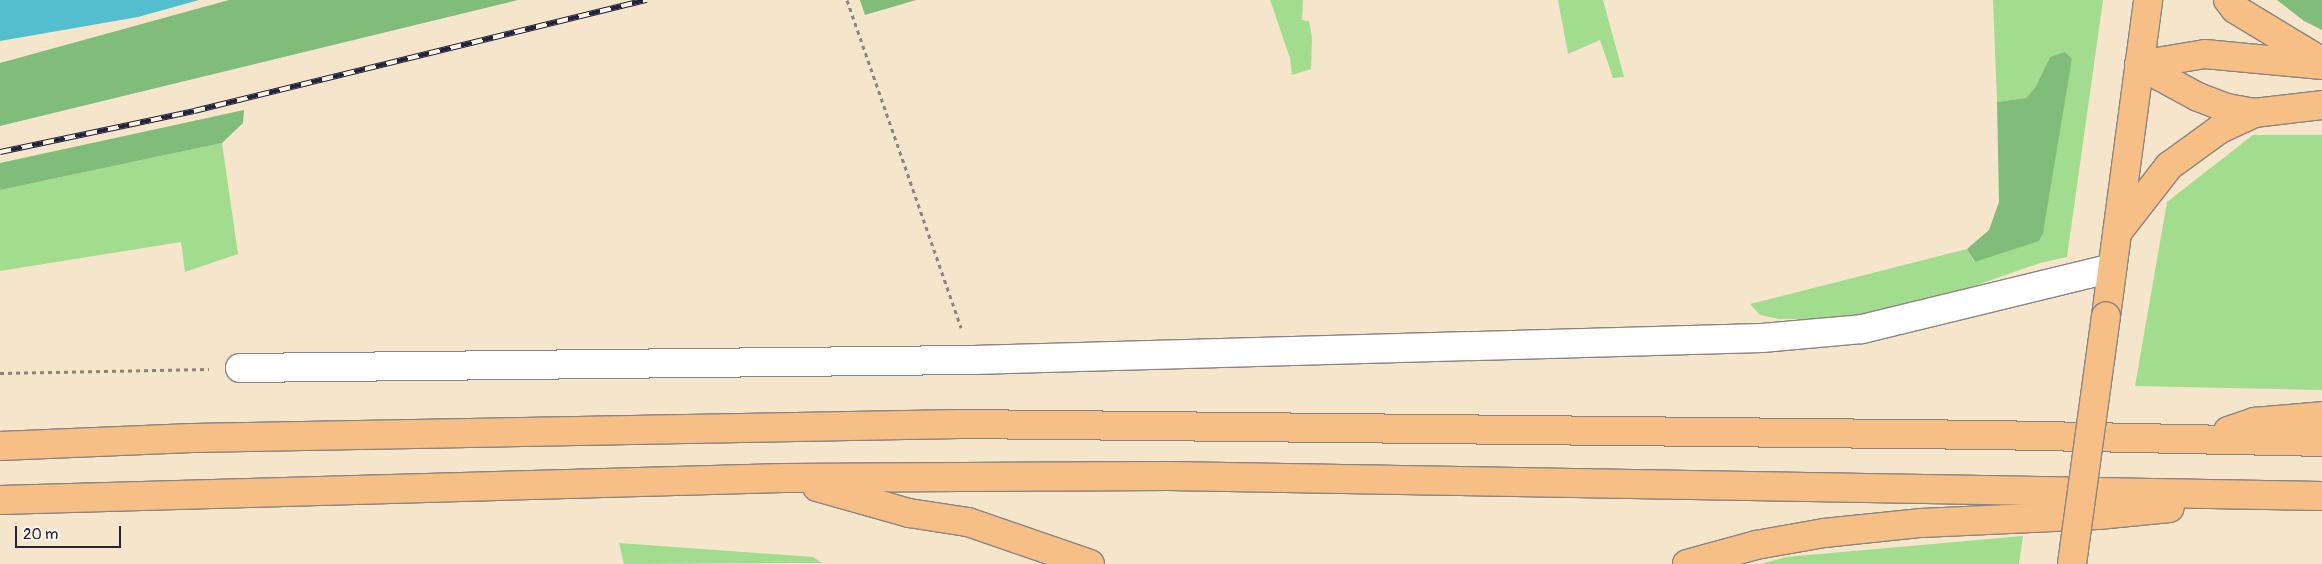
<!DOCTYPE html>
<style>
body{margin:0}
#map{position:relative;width:2322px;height:564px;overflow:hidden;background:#f5e6cb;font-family:Pangolin,sans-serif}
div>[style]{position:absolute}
.green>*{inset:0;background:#a1dc8f}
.forest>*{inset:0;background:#80bc7a}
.water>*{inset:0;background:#53bfce}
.path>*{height:3px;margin-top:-1.5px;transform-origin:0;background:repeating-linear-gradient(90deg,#8c8483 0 4px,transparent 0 8px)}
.roads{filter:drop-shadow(1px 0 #8c8483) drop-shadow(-1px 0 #8c8483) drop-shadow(0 1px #8c8483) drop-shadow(0 -1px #8c8483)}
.minor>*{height:28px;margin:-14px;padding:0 14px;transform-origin:14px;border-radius:14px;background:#fff}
.primary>*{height:28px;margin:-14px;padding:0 14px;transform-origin:14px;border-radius:14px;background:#f5bf86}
.trunk>*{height:28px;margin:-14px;padding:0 14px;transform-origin:14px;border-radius:14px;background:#f5bf86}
.rail>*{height:5.5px;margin-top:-2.75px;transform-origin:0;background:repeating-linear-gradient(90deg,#fcf5e5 0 11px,#22223b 0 22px);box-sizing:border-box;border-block:1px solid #22223b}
.bridges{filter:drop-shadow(1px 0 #8c8483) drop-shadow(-1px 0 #8c8483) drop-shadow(0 1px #8c8483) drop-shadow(0 -1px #8c8483)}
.primary-bridge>*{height:28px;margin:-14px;padding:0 14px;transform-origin:14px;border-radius:14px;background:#f5bf86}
span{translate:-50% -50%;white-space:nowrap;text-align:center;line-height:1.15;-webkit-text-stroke:5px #fcf5e5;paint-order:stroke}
.scale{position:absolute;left:15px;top:526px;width:106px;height:22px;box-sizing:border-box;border:2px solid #22223b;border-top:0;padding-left:6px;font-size:15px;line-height:18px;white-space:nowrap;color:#22223b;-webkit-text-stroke:4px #fcf5e5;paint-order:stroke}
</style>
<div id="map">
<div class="green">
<div style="clip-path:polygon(1270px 0,1303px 0,1302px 20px,1309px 21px,1312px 38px,1311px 69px,1292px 75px,1290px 58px)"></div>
<div style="clip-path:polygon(1558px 0,1603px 0,1624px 77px,1613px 78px,1600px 40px,1568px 54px)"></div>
<div style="clip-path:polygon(1993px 0,2103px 0,2067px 257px,2040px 263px,1905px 310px,1850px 319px,1779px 319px,1760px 315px,1750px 304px,1967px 249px,1974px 262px,2039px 241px,2072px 59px,2050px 57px,2035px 88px,2026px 98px,1997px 102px)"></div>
<div style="clip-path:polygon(2253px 135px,2322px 135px,2322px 390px,2135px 386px,2167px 202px)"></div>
<div style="clip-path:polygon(222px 143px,238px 254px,185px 272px,181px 242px,0 271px,0 190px)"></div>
<div style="clip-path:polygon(2023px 536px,2019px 564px,1761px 564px,1786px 557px)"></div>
<div style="clip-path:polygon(619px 543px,813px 557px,822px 563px,624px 564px)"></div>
</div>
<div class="forest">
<div style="clip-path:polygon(229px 0,518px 0,0 126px,0 63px)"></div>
<div style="clip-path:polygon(860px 0,916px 0,865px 15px)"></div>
<div style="clip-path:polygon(2277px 0,2322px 0,2322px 30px,2304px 21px)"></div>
<div style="clip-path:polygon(2065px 52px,2072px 59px,2043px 233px,2039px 241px,1975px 262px,1967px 249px,1989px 230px,1999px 202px,1997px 102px,2026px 98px,2035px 88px,2050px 57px)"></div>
<div style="clip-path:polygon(244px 110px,243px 123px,222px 143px,0 190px,0 163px)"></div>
</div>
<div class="water">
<div style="clip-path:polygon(0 0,199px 0,138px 17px,0 41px)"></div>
</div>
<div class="path">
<div style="left:847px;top:0;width:347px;rotate:70.8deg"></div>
<div style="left:0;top:373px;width:209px;rotate:-1.1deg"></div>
</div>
<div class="roads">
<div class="minor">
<div style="left:240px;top:368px;width:733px;rotate:-0.63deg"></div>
<div style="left:973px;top:360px;width:789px;rotate:-1.6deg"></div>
<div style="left:1762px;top:338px;width:100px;rotate:-5.1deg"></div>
<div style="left:1862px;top:329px;width:257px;rotate:-13.7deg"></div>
</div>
<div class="primary">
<div style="left:2106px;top:316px;width:319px;rotate:-82.4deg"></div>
</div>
<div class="trunk">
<div style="left:2228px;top:0;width:11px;rotate:52deg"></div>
<div style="left:2235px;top:9px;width:100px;rotate:31.2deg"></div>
<div style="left:2139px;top:65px;width:67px;rotate:-9.5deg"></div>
<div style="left:2205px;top:54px;width:118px;rotate:5.4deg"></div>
<div style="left:2139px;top:65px;width:67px;rotate:28.5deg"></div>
<div style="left:2198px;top:97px;width:31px;rotate:21deg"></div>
<div style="left:2227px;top:108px;width:27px;rotate:10deg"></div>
<div style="left:2117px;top:233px;width:85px;rotate:-52.2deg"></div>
<div style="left:2169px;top:166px;width:63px;rotate:-36deg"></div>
<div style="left:2220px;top:129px;width:38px;rotate:-25deg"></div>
<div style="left:2254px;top:113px;width:68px;rotate:-6.7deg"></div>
<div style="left:2228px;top:431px;width:28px;rotate:-19deg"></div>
<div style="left:2254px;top:422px;width:68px;rotate:-5deg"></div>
<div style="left:0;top:446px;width:192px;rotate:-2.4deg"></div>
<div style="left:192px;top:438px;width:768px;rotate:-1.04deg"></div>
<div style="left:960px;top:424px;width:1032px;rotate:0.61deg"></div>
<div style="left:1992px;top:435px;width:330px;rotate:1.2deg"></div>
<div style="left:817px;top:487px;width:96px;rotate:15.8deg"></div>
<div style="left:909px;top:513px;width:60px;rotate:8.7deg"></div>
<div style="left:968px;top:522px;width:129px;rotate:19deg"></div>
<div style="left:0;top:500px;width:784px;rotate:-1.61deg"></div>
<div style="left:784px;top:478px;width:385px;rotate:-0.3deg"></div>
<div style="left:1169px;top:476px;width:1153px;rotate:0.99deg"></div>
<div style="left:1687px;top:564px;width:72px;rotate:-15.4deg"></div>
<div style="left:1756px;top:545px;width:69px;rotate:-10deg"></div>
<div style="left:1824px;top:533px;width:98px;rotate:-5.9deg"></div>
<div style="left:1921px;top:523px;width:177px;rotate:-2.6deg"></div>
<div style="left:2098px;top:515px;width:72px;rotate:-5.6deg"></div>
</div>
</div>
<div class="rail">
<div style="left:0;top:152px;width:198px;rotate:-11.9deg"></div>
<div style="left:194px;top:111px;width:466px;rotate:-13.8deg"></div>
</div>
<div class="bridges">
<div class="primary-bridge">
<div style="left:2072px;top:564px;width:250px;rotate:-82.2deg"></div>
</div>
</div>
<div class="scale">20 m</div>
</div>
